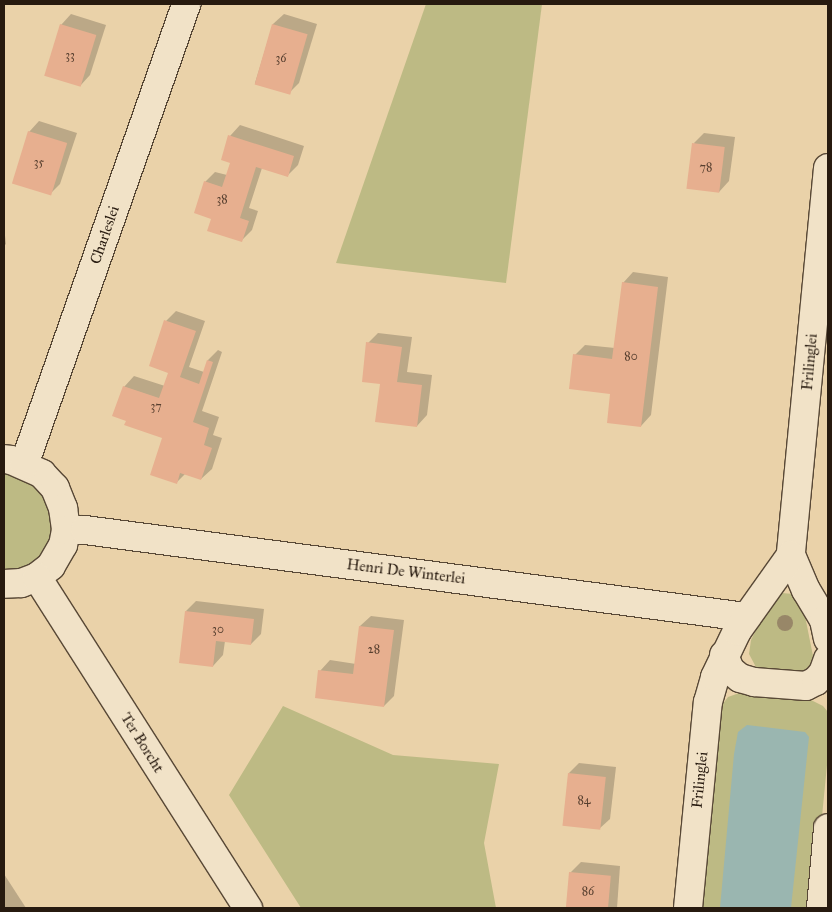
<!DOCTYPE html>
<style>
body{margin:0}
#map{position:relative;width:832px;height:912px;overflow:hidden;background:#ead2a9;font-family:"IM FELL Great Primer",serif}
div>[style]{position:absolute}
.green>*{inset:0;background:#bdba84}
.water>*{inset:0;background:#9ab6b0}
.shadow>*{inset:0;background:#0003}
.building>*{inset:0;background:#e7af8f;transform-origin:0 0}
.roads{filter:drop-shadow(1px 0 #584836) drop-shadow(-1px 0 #584836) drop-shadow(0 1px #584836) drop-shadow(0 -1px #584836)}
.minor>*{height:28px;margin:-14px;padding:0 14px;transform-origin:14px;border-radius:14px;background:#f1e2c7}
.trees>*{width:16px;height:16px;margin:-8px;border-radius:50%;background:#988768}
span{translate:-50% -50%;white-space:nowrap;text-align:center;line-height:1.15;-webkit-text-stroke:4px #f1e2c7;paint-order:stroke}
.number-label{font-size:12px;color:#573f2f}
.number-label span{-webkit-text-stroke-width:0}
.street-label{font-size:15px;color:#271a0f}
.frame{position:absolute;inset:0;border:5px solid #271a0f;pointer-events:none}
</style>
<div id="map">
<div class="green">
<div style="clip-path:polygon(426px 4px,542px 4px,506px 283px,336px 263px)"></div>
<div style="clip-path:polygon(4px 471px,32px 479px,49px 499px,55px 529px,43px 557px,31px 567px,4px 575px)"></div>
<div style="clip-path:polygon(782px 593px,793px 594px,805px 616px,813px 656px,810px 665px,801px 674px,757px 669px,749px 654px,751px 640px,770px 602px)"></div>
<div style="clip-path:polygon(742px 692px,807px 698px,823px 706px,828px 712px,828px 755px,813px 908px,699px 908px,719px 709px,728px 697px)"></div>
<div style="clip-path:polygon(283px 706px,393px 755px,499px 764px,484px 843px,496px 908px,301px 908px,229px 795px)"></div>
</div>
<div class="water">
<div style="clip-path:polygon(747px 725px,805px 732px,809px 737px,791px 908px,720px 908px,734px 754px,738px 732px)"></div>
</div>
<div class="shadow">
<div style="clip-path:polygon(71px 14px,106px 25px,90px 75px,80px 86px,61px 25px)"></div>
<div style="clip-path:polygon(284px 14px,317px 24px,299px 83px,289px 93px,255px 83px,273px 24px)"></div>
<div style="clip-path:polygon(39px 121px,77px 133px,60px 184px,50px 194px,29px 132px)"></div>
<div style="clip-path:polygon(240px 125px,304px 146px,298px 165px,287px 176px,262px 168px,249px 208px,258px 211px,252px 230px,242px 240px,212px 218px,205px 182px,215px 172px,227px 175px,231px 162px,230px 136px)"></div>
<div style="clip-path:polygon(704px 133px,735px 137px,729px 181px,719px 192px,694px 143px)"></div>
<div style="clip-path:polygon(4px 227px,6px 244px,4px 246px)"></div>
<div style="clip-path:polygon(633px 272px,668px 277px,651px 415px,641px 426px,575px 355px,585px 345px,615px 348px,623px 283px)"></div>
<div style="clip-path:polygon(176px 311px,205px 321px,189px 367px,204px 372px,208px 360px,218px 350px,222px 352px,202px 411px,219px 417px,213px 435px,222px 438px,212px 469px,201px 479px,185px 474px,176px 483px,164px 437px,124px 387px,134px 376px,165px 386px,170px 372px,166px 321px)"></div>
<div style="clip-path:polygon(378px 333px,412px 337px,407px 372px,432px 375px,427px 415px,417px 426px,381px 383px,368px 343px)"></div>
<div style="clip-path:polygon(196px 601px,264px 609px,261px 634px,251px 644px,225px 641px,223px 655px,213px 666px,186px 611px)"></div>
<div style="clip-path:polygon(371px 616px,404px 620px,394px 696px,384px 706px,320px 671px,330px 660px,356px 664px,360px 626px)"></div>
<div style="clip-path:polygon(579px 763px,616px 767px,610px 819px,599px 829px,569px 773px)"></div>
<div style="clip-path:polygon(581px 862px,620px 866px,617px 908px,567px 908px,570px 873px)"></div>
<div style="clip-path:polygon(4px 874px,26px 908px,4px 908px)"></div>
</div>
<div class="building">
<div style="left:60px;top:24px;width:38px;height:54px;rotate:17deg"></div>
<div style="left:272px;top:24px;width:37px;height:63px;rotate:16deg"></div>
<div style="left:28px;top:131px;width:41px;height:55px;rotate:17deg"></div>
<div style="clip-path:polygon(228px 135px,294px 156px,288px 177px,256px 167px,240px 218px,249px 221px,242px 242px,207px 231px,211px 219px,194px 213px,204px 181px,222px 187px,230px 163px,221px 160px)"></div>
<div style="left:692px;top:143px;width:33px;height:46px;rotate:7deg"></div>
<div style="clip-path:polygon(622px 282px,658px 287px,641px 427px,607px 423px,610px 394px,569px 389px,573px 354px,612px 359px)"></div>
<div style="clip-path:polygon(164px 320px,196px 331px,180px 377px,199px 384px,207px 360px,213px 362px,193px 422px,209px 428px,204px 445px,212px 448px,201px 480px,180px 473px,177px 484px,150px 475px,162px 438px,124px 425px,126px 421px,112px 416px,123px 386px,159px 398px,168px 373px,149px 366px)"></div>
<div style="clip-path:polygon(366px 342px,402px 347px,397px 382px,422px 385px,417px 427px,375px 422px,380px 384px,362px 382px)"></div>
<div style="clip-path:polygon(185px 611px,254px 619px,251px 645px,216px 641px,213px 667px,179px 663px)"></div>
<div style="clip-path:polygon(359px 626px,394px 630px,384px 707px,315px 698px,318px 670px,353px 674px)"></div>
<div style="left:568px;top:773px;width:38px;height:53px;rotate:6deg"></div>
<div style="left:569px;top:872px;width:42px;height:36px;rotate:5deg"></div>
</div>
<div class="roads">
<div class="minor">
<div style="left:828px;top:168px;width:389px;rotate:95.5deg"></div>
<div style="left:791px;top:555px;width:38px;rotate:67deg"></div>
<div style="left:806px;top:590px;width:35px;rotate:59deg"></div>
<div style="left:824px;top:620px;width:19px;rotate:78deg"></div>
<div style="left:4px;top:459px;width:7px;rotate:8deg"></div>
<div style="left:11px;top:460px;width:34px;rotate:24deg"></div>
<div style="left:42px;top:474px;width:19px;rotate:47deg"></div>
<div style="left:55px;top:488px;width:22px;rotate:68deg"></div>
<div style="left:63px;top:508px;width:22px;rotate:82deg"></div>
<div style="left:66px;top:530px;width:15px;rotate:101deg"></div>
<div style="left:63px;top:545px;width:24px;rotate:120deg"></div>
<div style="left:51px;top:566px;width:18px;rotate:142deg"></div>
<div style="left:37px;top:577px;width:17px;rotate:159deg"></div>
<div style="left:21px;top:583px;width:17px;rotate:177deg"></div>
<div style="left:24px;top:465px;width:489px;rotate:-70.6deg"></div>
<div style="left:66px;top:530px;width:19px"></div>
<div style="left:85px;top:530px;width:667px;rotate:7.5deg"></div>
<div style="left:37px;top:577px;width:393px;rotate:57.5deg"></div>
<div style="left:724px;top:655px;width:16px;rotate:68deg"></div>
<div style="left:730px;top:670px;width:13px;rotate:39deg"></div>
<div style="left:740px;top:678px;width:15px;rotate:16deg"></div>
<div style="left:754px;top:682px;width:52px;rotate:4.4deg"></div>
<div style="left:806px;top:686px;width:11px;rotate:-27deg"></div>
<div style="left:816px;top:681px;width:11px;rotate:-49deg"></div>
<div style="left:823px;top:673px;width:15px;rotate:-70deg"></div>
<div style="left:688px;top:908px;width:207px;rotate:-84.5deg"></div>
<div style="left:708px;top:702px;width:26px;rotate:-74deg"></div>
<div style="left:715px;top:677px;width:51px;rotate:-64.4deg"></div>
<div style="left:737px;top:631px;width:93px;rotate:-54.6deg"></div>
<div style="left:821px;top:908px;width:80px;rotate:-85deg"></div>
</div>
</div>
<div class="trees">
<div style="left:785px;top:623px"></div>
</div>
<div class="number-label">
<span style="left:70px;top:56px">33</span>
<span style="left:281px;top:59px">36</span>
<span style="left:39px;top:163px">35</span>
<span style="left:706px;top:168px">78</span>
<span style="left:222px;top:200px">38</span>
<span style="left:631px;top:357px">80</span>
<span style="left:156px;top:407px">37</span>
<span style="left:218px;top:630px">30</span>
<span style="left:374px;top:650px">28</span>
<span style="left:584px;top:801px">84</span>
<span style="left:588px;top:892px">86</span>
</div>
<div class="street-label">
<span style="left:105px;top:235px;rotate:-71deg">Charleslei</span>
<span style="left:810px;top:362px;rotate:-85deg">Frilinglei</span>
<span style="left:406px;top:572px;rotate:7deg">Henri De Winterlei</span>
<span style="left:142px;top:743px;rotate:58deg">Ter Borcht</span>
<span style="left:700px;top:780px;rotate:-84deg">Frilinglei</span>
</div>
<div class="frame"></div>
</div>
